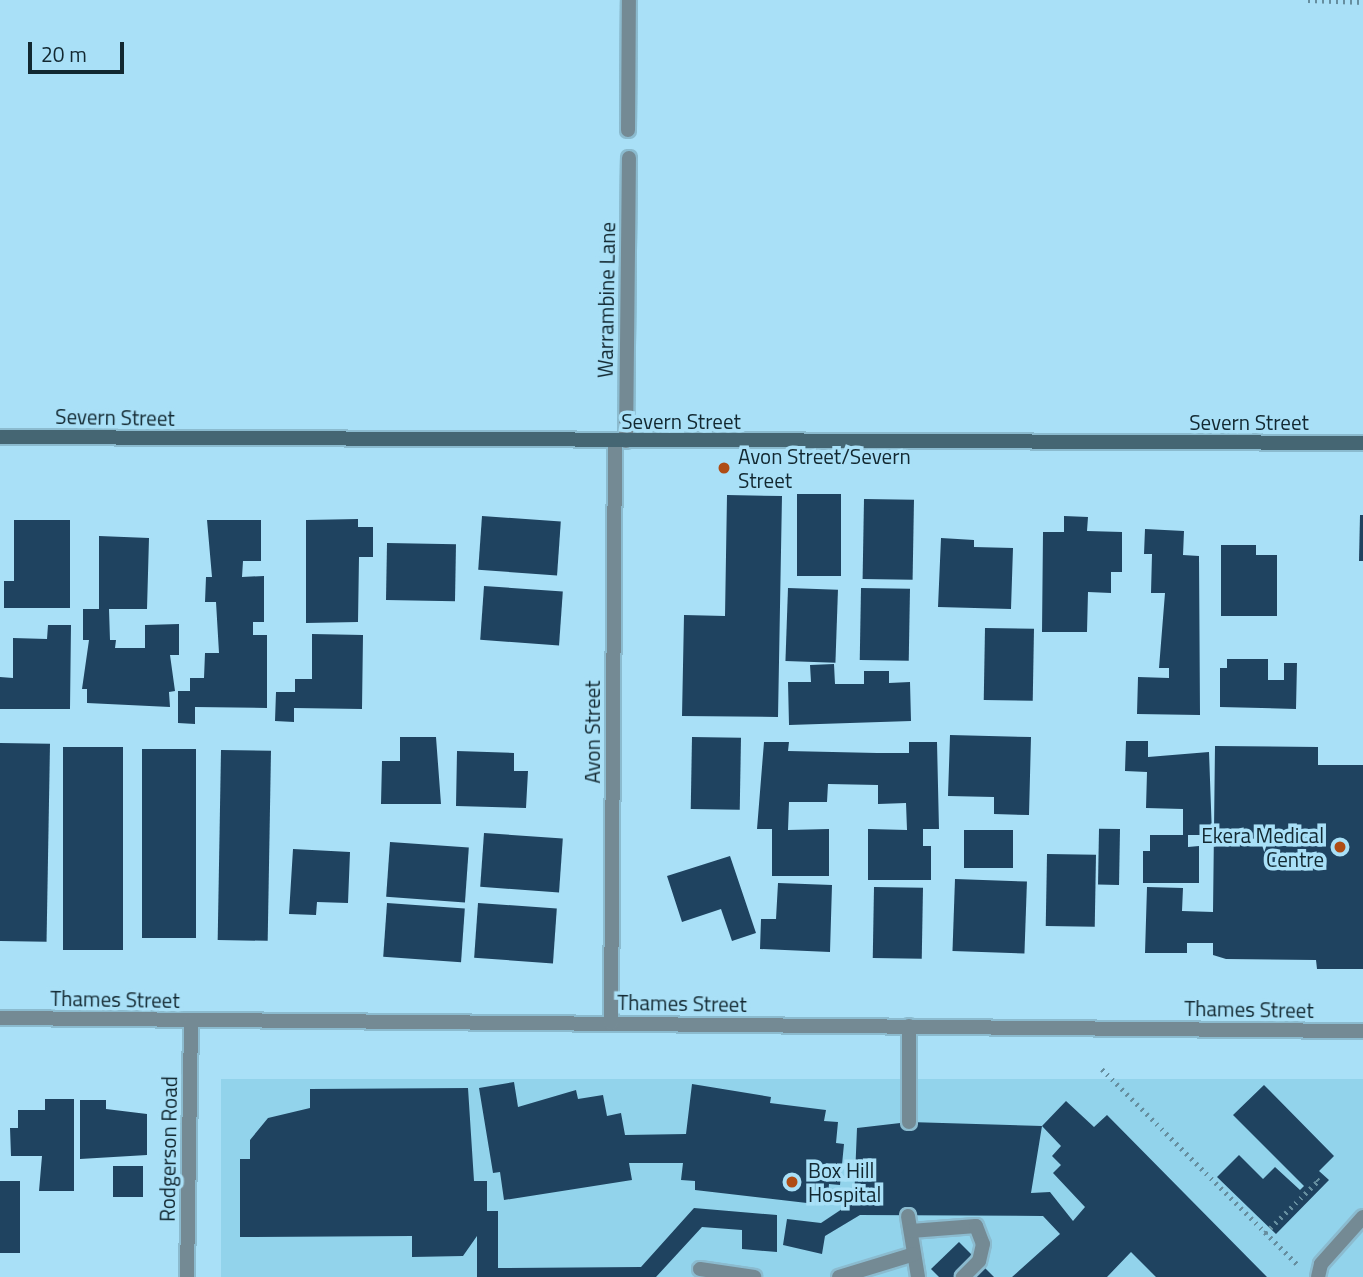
<!DOCTYPE html>
<style>
body{margin:0}
#map{position:relative;width:1363px;height:1277px;overflow:hidden;background:#a9e0f7;font-family:"Titillium Web",sans-serif}
div>[style]{position:absolute}
.built>*{inset:0;background:#92d3eb;transform-origin:0 0}
.building>*{inset:0;background:#1f4360;transform-origin:0 0}
.path>*{height:4.5px;margin-top:-2.25px;transform-origin:0;background:repeating-linear-gradient(90deg,#668e9f 0 2px,transparent 0 7px)}
.roads{filter:drop-shadow(2px 0 #8bbbcf) drop-shadow(-2px 0 #8bbbcf) drop-shadow(0 2px #8bbbcf) drop-shadow(0 -2px #8bbbcf)}
.lane>*{height:14px;margin:-7px;padding:0 7px;transform-origin:7px;border-radius:7px;background:#748a94}
.street>*{height:14px;margin:-7px;padding:0 7px;transform-origin:7px;border-radius:7px;background:#748a94}
.secondary>*{height:14px;margin:-7px;padding:0 7px;transform-origin:7px;border-radius:7px;background:#456673}
.dots>*{width:19px;height:19px;translate:-50% -50%;box-sizing:border-box;border:4px solid #a9e0f7;border-radius:50%}
span{translate:-50% -50%;white-space:nowrap;text-align:center;line-height:1.15;-webkit-text-stroke:7px #a9e0f7;paint-order:stroke}
.street-label{font-size:21px;color:#122831}
.poi-label{font-size:21px;color:#122831}
.left{translate:0 -50%;text-align:left}
.right{translate:-100% -50%;text-align:right}
.scale{position:absolute;left:28px;top:42px;width:96px;height:32px;box-sizing:border-box;border:4px solid #122831;border-top:0;padding-left:9px;font-size:21px;line-height:24px;white-space:nowrap;color:#122831;-webkit-text-stroke:5px #a9e0f7;paint-order:stroke}
</style>
<div id="map">
<div class="built">
<div style="left:221px;top:1079px;width:1142px;height:198px"></div>
</div>
<div class="building">
<div style="left:797px;top:494px;width:44px;height:82px"></div>
<div style="clip-path:polygon(727px 495px,782px 496px,778px 717px,682px 716px,684px 615px,725px 616px)"></div>
<div style="left:864px;top:499px;width:50px;height:80px;rotate:1deg"></div>
<div style="clip-path:polygon(1360px 515px,1363px 515px,1363px 561px,1359px 561px)"></div>
<div style="left:482px;top:516px;width:79px;height:54px;rotate:4deg"></div>
<div style="clip-path:polygon(1064px 516px,1088px 517px,1087px 531px,1122px 532px,1122px 572px,1111px 572px,1111px 593px,1088px 592px,1087px 632px,1042px 632px,1043px 532px,1064px 532px)"></div>
<div style="clip-path:polygon(358px 519px,358px 527px,373px 527px,373px 557px,359px 557px,358px 622px,306px 623px,306px 520px)"></div>
<div style="clip-path:polygon(14px 520px,70px 520px,70px 608px,4px 608px,4px 581px,14px 581px)"></div>
<div style="clip-path:polygon(207px 520px,261px 520px,261px 561px,243px 561px,242px 577px,264px 576px,264px 622px,253px 622px,253px 635px,267px 635px,267px 708px,195px 707px,195px 724px,178px 723px,178px 691px,190px 691px,190px 678px,204px 678px,205px 653px,219px 653px,216px 602px,205px 602px,206px 577px,212px 577px)"></div>
<div style="clip-path:polygon(1145px 529px,1184px 531px,1183px 555px,1199px 556px,1200px 715px,1137px 714px,1138px 677px,1169px 678px,1169px 668px,1159px 668px,1165px 593px,1151px 593px,1152px 554px,1144px 554px)"></div>
<div style="clip-path:polygon(99px 536px,149px 538px,147px 609px,109px 609px,110px 640px,116px 640px,115px 648px,145px 648px,145px 625px,179px 624px,179px 655px,170px 655px,175px 691px,169px 692px,170px 707px,87px 703px,87px 689px,82px 689px,89px 640px,83px 640px,83px 609px,99px 609px)"></div>
<div style="clip-path:polygon(941px 538px,974px 540px,974px 547px,1013px 548px,1011px 609px,938px 607px)"></div>
<div style="left:387px;top:543px;width:69px;height:57px;rotate:1deg"></div>
<div style="clip-path:polygon(1221px 545px,1256px 545px,1256px 555px,1277px 555px,1277px 616px,1221px 616px)"></div>
<div style="left:484px;top:586px;width:79px;height:54px;rotate:4deg"></div>
<div style="left:788px;top:588px;width:50px;height:73px;rotate:2deg"></div>
<div style="left:861px;top:588px;width:49px;height:72px;rotate:1deg"></div>
<div style="clip-path:polygon(48px 625px,71px 625px,70px 709px,0 709px,0 677px,13px 678px,13px 638px,47px 639px)"></div>
<div style="left:985px;top:628px;width:49px;height:72px;rotate:1deg"></div>
<div style="clip-path:polygon(312px 634px,363px 635px,362px 709px,294px 708px,294px 722px,275px 721px,276px 692px,295px 692px,295px 679px,312px 679px)"></div>
<div style="clip-path:polygon(1227px 659px,1268px 659px,1268px 680px,1284px 680px,1284px 663px,1297px 663px,1296px 709px,1220px 707px,1220px 668px,1227px 668px)"></div>
<div style="clip-path:polygon(834px 664px,835px 684px,864px 684px,864px 671px,889px 671px,889px 683px,910px 682px,911px 721px,789px 725px,788px 682px,811px 682px,810px 665px)"></div>
<div style="clip-path:polygon(950px 735px,1031px 737px,1029px 815px,994px 814px,994px 797px,948px 796px)"></div>
<div style="clip-path:polygon(400px 737px,436px 737px,441px 804px,381px 804px,382px 761px,400px 761px)"></div>
<div style="left:692px;top:737px;width:49px;height:72px;rotate:1deg"></div>
<div style="clip-path:polygon(1126px 741px,1148px 741px,1148px 757px,1209px 752px,1212px 835px,1188px 835px,1188px 847px,1199px 846px,1199px 883px,1143px 883px,1143px 851px,1150px 851px,1150px 835px,1183px 835px,1183px 809px,1146px 808px,1147px 772px,1125px 771px)"></div>
<div style="clip-path:polygon(764px 742px,789px 742px,788px 751px,877px 753px,909px 753px,909px 742px,937px 742px,939px 829px,923px 829px,923px 846px,931px 846px,931px 880px,868px 880px,868px 829px,907px 830px,906px 803px,878px 804px,878px 785px,828px 784px,827px 802px,789px 802px,788px 830px,829px 829px,829px 876px,772px 876px,772px 829px,757px 829px)"></div>
<div style="left:0;top:743px;width:50px;height:198px;rotate:1deg"></div>
<div style="clip-path:polygon(1215px 746px,1318px 747px,1318px 765px,1363px 765px,1363px 969px,1317px 969px,1316px 960px,1226px 959px,1213px 955px,1213px 943px,1187px 943px,1187px 953px,1145px 953px,1147px 887px,1183px 888px,1182px 911px,1213px 912px)"></div>
<div style="left:63px;top:747px;width:60px;height:203px"></div>
<div style="left:142px;top:749px;width:54px;height:189px"></div>
<div style="left:221px;top:750px;width:50px;height:190px;rotate:1deg"></div>
<div style="clip-path:polygon(457px 751px,514px 753px,514px 771px,528px 771px,526px 808px,456px 806px)"></div>
<div style="left:1120px;top:829px;width:56px;height:21px;rotate:91deg"></div>
<div style="left:964px;top:830px;width:49px;height:38px"></div>
<div style="left:484px;top:833px;width:79px;height:54px;rotate:4deg"></div>
<div style="left:390px;top:842px;width:79px;height:55px;rotate:4deg"></div>
<div style="clip-path:polygon(293px 849px,350px 852px,348px 903px,317px 902px,316px 915px,289px 914px)"></div>
<div style="left:1047px;top:854px;width:49px;height:72px;rotate:1deg"></div>
<div style="clip-path:polygon(730px 856px,756px 933px,732px 941px,721px 909px,682px 922px,667px 876px)"></div>
<div style="left:955px;top:879px;width:72px;height:72px;rotate:2deg"></div>
<div style="clip-path:polygon(778px 883px,832px 885px,830px 952px,760px 949px,761px 919px,776px 919px)"></div>
<div style="left:874px;top:887px;width:49px;height:71px;rotate:1deg"></div>
<div style="left:387px;top:903px;width:78px;height:54px;rotate:4deg"></div>
<div style="left:478px;top:903px;width:79px;height:55px;rotate:4deg"></div>
<div style="clip-path:polygon(514px 1082px,518px 1107px,576px 1090px,578px 1099px,603px 1095px,607px 1116px,621px 1113px,625px 1135px,686px 1134px,692px 1084px,771px 1097px,770px 1103px,826px 1110px,824px 1121px,838px 1122px,836px 1143px,844px 1144px,840px 1185px,829px 1184px,828px 1196px,809px 1193px,807px 1203px,695px 1190px,695px 1181px,681px 1180px,683px 1163px,629px 1163px,632px 1180px,504px 1200px,500px 1172px,493px 1173px,479px 1088px)"></div>
<div style="clip-path:polygon(1264px 1085px,1334px 1156px,1319px 1171px,1329px 1180px,1276px 1234px,1217px 1177px,1239px 1155px,1263px 1179px,1275px 1167px,1300px 1190px,1304px 1186px,1233px 1115px)"></div>
<div style="clip-path:polygon(468px 1088px,474px 1181px,487px 1181px,487px 1211px,498px 1211px,498px 1268px,641px 1267px,694px 1208px,777px 1215px,777px 1252px,742px 1249px,742px 1230px,702px 1227px,656px 1277px,477px 1277px,477px 1236px,463px 1256px,412px 1257px,412px 1236px,240px 1237px,240px 1159px,250px 1159px,250px 1140px,268px 1118px,310px 1108px,310px 1089px)"></div>
<div style="clip-path:polygon(45px 1099px,74px 1099px,74px 1191px,39px 1191px,42px 1156px,11px 1156px,10px 1128px,18px 1128px,18px 1110px,45px 1110px)"></div>
<div style="clip-path:polygon(80px 1100px,106px 1100px,106px 1109px,147px 1114px,147px 1155px,80px 1159px)"></div>
<div style="clip-path:polygon(1066px 1101px,1094px 1127px,1107px 1115px,1267px 1277px,1156px 1277px,1131px 1252px,1107px 1277px,1012px 1277px,1060px 1234px,1043px 1216px,860px 1215px,825px 1236px,822px 1254px,783px 1245px,787px 1219px,821px 1223px,854px 1201px,857px 1128px,909px 1122px,1042px 1126px,1031px 1193px,1050px 1192px,1073px 1221px,1085px 1207px,1053px 1173px,1061px 1165px,1052px 1156px,1061px 1146px,1042px 1126px)"></div>
<div style="left:113px;top:1166px;width:30px;height:31px"></div>
<div style="left:0;top:1181px;width:20px;height:72px"></div>
<div style="clip-path:polygon(959px 1242px,994px 1277px,939px 1277px,931px 1269px)"></div>
</div>
<div class="path">
<div style="left:1308px;top:0;width:55px;rotate:2.1deg"></div>
<div style="left:1102px;top:1069px;width:276px;rotate:45deg"></div>
<div style="left:1265px;top:1233px;width:74px;rotate:-44.5deg"></div>
<div style="left:1318px;top:1181px;width:6px;rotate:-129deg"></div>
</div>
<div class="roads">
<div class="lane">
<div style="left:628px;top:130px;width:130px;rotate:-89.6deg"></div>
<div style="left:626px;top:441px;width:283px;rotate:-89.4deg"></div>
<div style="left:909px;top:1122px;width:96px;rotate:-90deg"></div>
<div style="left:908px;top:1216px;width:62px;rotate:80.7deg"></div>
<div style="left:911px;top:1231px;width:65px;rotate:-4.4deg"></div>
<div style="left:976px;top:1226px;width:19px;rotate:69deg"></div>
<div style="left:983px;top:1244px;width:17px;rotate:103deg"></div>
<div style="left:979px;top:1261px;width:23px;rotate:135deg"></div>
<div style="left:700px;top:1269px;width:55px;rotate:8.4deg"></div>
<div style="left:839px;top:1277px;width:78px;rotate:-17deg"></div>
<div style="left:1318px;top:1277px;width:13px;rotate:-77deg"></div>
<div style="left:1321px;top:1264px;width:63px;rotate:-48.2deg"></div>
</div>
<div class="street">
<div style="left:0;top:1018px;width:1363px;rotate:0.55deg"></div>
<div style="left:611px;top:1023px;width:581px;rotate:-89.61deg"></div>
<div style="left:187px;top:1277px;width:256px;rotate:-89.1deg"></div>
</div>
<div class="secondary">
<div style="left:0;top:437px;width:1363px;rotate:0.25deg"></div>
</div>
</div>
<div class="dots">
<div style="left:724px;top:468px;background:#af4c14"></div>
<div style="left:1340px;top:847px;background:#af4c14"></div>
<div style="left:792px;top:1182px;background:#af4c14"></div>
</div>
<div class="street-label">
<span style="left:606px;top:300px;rotate:-89deg">Warrambine Lane</span>
<span style="left:115px;top:417px;rotate:1deg">Severn Street</span>
<span style="left:681px;top:421px">Severn Street</span>
<span style="left:1249px;top:422px">Severn Street</span>
<span style="left:592px;top:732px;rotate:-90deg">Avon Street</span>
<span style="left:115px;top:999px;rotate:1deg">Thames Street</span>
<span style="left:682px;top:1003px;rotate:1deg">Thames Street</span>
<span style="left:1249px;top:1009px;rotate:1deg">Thames Street</span>
<span style="left:168px;top:1149px;rotate:-89deg">Rodgerson Road</span>
</div>
<div class="poi-label">
<span class="left" style="left:738px;top:468px">Avon Street/Severn<br>Street</span>
<span class="right" style="left:1324px;top:847px">Ekera Medical<br>Centre</span>
<span class="left" style="left:808px;top:1182px">Box Hill<br>Hospital</span>
</div>
<div class="scale">20 m</div>
</div>
